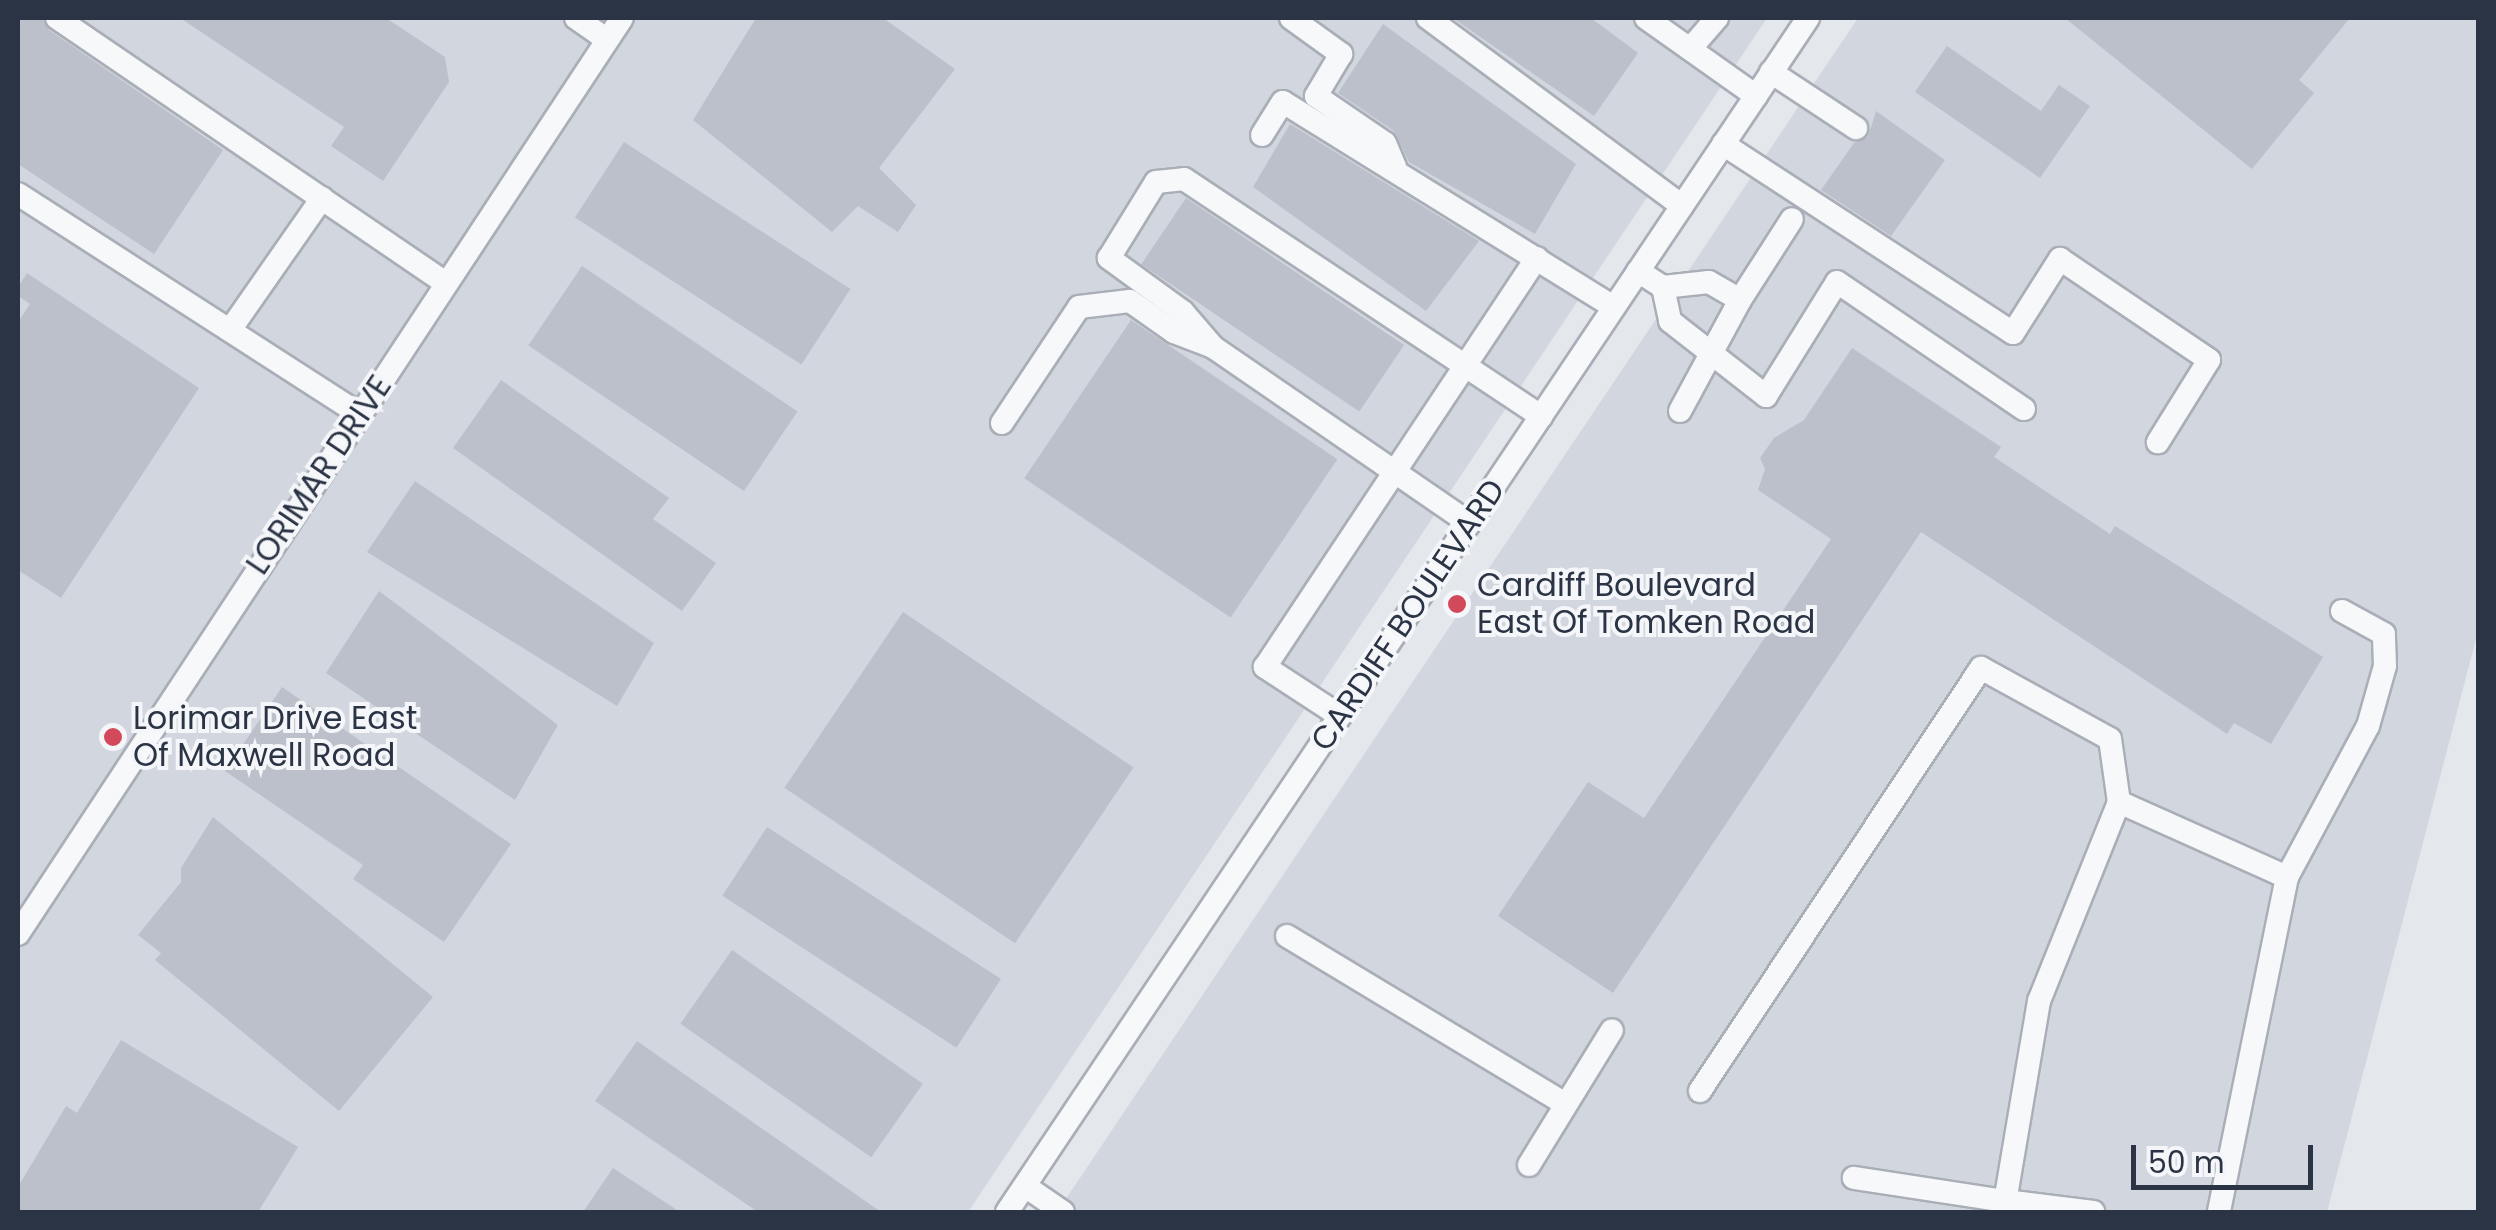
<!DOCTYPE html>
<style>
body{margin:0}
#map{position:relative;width:2496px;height:1230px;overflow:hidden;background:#e4e7ec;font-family:Poppins,sans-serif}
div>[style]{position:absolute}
.built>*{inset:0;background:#d2d6de}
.building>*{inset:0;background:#bbc0ca;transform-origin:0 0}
.roads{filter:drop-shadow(2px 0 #a9aeb7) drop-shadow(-2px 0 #a9aeb7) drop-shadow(0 2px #a9aeb7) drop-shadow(0 -2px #a9aeb7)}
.minor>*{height:22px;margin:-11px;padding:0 11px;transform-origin:11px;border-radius:11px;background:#f7f8fa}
.dots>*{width:28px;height:28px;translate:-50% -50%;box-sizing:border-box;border:5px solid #f4f6f9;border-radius:50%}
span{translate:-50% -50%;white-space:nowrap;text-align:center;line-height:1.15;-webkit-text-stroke:8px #f4f6f9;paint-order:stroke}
.street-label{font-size:32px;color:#2b3445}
.poi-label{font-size:32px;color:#2b3445}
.left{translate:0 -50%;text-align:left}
.frame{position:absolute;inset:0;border:20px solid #2b3445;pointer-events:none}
.scale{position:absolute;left:2131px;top:1145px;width:182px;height:45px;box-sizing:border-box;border:5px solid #2b3445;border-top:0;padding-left:12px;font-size:30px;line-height:35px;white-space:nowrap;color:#2b3445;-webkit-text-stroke:8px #f4f6f9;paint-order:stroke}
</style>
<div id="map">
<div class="built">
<div style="clip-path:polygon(18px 18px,1767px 18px,968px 1212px,18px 1212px)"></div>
<div style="clip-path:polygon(1858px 18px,2478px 18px,2478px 631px,2327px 1212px,1057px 1212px)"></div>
</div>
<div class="building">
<div style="clip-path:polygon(18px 18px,42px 18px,49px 30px,223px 150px,154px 254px,18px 164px)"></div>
<div style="clip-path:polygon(180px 18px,386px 18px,445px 57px,449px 82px,383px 181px,331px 146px,344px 127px)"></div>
<div style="clip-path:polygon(756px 18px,883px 18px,955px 69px,879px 168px,916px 205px,898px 232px,858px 206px,832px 232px,693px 120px)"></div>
<div style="clip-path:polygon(1453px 18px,1591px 18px,1638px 53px,1594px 116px)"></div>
<div style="clip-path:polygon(2065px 18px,2350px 18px,2299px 80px,2314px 93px,2252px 169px)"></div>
<div style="clip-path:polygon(1383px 24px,1576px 164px,1535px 234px,1409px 162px,1394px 131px,1338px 93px)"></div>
<div style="clip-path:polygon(1947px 46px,2041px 111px,2059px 85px,2090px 106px,2040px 178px,1915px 92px)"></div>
<div style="clip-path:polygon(1876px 111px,1945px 160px,1891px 236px,1821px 190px,1854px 143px,1868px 137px)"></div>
<div style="clip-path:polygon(1290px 124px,1479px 241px,1426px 311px,1253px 187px)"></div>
<div style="left:624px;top:142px;width:270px;height:90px;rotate:33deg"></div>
<div style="left:1186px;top:198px;width:263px;height:80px;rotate:34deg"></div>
<div style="left:582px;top:266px;width:260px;height:96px;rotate:34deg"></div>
<div style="clip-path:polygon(27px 273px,199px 388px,61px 598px,18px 570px,18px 322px,30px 304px,18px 296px,18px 287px)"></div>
<div style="left:1131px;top:320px;width:249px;height:191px;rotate:34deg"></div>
<div style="clip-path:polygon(1852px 348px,2001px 447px,1994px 457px,2110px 534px,2115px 526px,2323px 657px,2271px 744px,2234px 723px,2227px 734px,1921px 532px,1613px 993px,1498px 916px,1588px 782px,1644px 818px,1831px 539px,1758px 490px,1765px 469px,1760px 458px,1774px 438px,1804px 420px)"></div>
<div style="clip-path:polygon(501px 380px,669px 498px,653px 519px,716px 563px,682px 611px,453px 448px)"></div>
<div style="clip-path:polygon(415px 481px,654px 643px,617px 706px,367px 552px)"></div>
<div style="clip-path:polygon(379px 591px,558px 725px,515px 800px,326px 673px)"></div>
<div style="left:903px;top:612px;width:278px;height:212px;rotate:34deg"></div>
<div style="clip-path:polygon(282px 687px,511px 844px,444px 942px,353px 879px,363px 865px,225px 771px)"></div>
<div style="clip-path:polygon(213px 817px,433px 997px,339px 1111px,155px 960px,161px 953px,138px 935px,181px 882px,181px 868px)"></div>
<div style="left:767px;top:827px;width:279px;height:82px;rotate:33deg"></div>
<div style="left:732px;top:950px;width:233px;height:90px;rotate:35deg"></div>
<div style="clip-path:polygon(121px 1040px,298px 1147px,258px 1212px,18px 1212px,18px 1187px,66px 1106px,77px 1113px)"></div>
<div style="clip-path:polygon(637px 1041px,881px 1212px,758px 1212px,595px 1101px)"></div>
<div style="clip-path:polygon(613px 1168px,680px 1212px,583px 1212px)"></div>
</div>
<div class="roads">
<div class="minor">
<div style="left:57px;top:18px;width:471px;rotate:34.3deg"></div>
<div style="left:576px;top:18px;width:38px;rotate:35deg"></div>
<div style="left:1291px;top:18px;width:62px;rotate:35.8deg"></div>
<div style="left:1341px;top:54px;width:49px;rotate:120.8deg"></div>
<div style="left:1316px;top:96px;width:83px;rotate:34.3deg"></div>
<div style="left:1385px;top:143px;width:26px;rotate:67deg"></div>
<div style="left:1428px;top:18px;width:316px;rotate:36.5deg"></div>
<div style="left:1646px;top:18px;width:135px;rotate:35.3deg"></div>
<div style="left:1690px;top:49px;width:41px;rotate:-48.9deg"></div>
<div style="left:1771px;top:72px;width:102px;rotate:33.4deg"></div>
<div style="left:1262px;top:135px;width:39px;rotate:-58deg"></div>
<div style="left:1283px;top:102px;width:389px;rotate:31.8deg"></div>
<div style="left:1723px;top:144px;width:346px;rotate:33.1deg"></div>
<div style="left:2013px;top:333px;width:88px;rotate:-57.6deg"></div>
<div style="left:2060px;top:259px;width:180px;rotate:34.1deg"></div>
<div style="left:2209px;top:360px;width:97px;rotate:121.9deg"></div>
<div style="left:18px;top:194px;width:407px;rotate:32.8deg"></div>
<div style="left:1638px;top:271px;width:30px;rotate:33deg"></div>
<div style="left:1663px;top:287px;width:35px;rotate:78deg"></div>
<div style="left:1670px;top:321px;width:122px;rotate:38deg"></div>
<div style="left:1766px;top:396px;width:134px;rotate:-58.1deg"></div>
<div style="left:1837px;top:282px;width:226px;rotate:34.2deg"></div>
<div style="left:1663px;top:287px;width:46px;rotate:-6.2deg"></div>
<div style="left:1709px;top:282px;width:36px;rotate:30deg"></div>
<div style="left:1740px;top:300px;width:96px;rotate:-57.3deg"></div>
<div style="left:230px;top:330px;width:161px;rotate:-55.1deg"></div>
<div style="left:1213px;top:347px;width:46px;rotate:-130.6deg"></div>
<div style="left:1183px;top:312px;width:92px;rotate:-143.9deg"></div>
<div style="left:1109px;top:258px;width:89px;rotate:-58.3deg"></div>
<div style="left:1156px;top:182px;width:28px;rotate:-6deg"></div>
<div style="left:1184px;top:179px;width:429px;rotate:33.6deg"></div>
<div style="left:1680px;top:411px;width:126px;rotate:-61.6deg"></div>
<div style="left:1002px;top:423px;width:139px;rotate:-56.4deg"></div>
<div style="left:1079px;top:307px;width:51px;rotate:-6.7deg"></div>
<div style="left:1130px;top:301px;width:54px;rotate:35.2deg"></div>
<div style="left:1174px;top:332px;width:42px;rotate:21deg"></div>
<div style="left:1213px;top:347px;width:311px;rotate:34.5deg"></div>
<div style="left:1340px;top:716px;width:90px;rotate:-146.8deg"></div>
<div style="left:1265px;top:667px;width:491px;rotate:-56.4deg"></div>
<div style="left:2119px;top:802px;width:184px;rotate:24.1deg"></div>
<div style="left:2287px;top:877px;width:342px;rotate:101.5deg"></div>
<div style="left:2287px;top:877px;width:171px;rotate:-61.8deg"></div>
<div style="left:2368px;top:726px;width:62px;rotate:-74.2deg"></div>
<div style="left:2385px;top:666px;width:32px;rotate:-92deg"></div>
<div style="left:2384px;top:634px;width:48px;rotate:-151.3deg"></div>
<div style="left:18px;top:934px;width:1097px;rotate:-56.6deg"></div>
<div style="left:1287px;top:936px;width:325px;rotate:31.1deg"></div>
<div style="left:1700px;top:1091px;width:508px;rotate:-56.4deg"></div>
<div style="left:1981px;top:668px;width:147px;rotate:28.8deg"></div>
<div style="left:2110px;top:739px;width:64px;rotate:81.9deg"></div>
<div style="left:2119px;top:802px;width:214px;rotate:111.9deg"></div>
<div style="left:2039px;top:1001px;width:203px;rotate:99.6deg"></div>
<div style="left:2005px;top:1201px;width:153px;rotate:-171.3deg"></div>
<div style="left:1529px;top:1165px;width:158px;rotate:-58.4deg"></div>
<div style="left:1025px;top:1186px;width:46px;rotate:34.4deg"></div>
<div style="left:1007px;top:1212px;width:1438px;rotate:-56.14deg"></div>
<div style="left:2002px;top:1212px;width:11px;rotate:-75deg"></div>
<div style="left:2005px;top:1201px;width:89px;rotate:7.1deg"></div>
</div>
</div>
<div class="dots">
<div style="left:1457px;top:604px;background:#d1495b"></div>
<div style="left:113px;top:737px;background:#d1495b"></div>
</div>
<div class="street-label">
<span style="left:319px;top:475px;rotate:-56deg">LORIMAR DRIVE</span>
<span style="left:1408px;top:615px;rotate:-56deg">CARDIFF BOULEVARD</span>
</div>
<div class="poi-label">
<span class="left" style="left:1477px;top:604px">Cardiff Boulevard<br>East Of Tomken Road</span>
<span class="left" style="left:133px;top:737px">Lorimar Drive East<br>Of Maxwell Road</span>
</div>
<div class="frame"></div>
<div class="scale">50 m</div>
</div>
